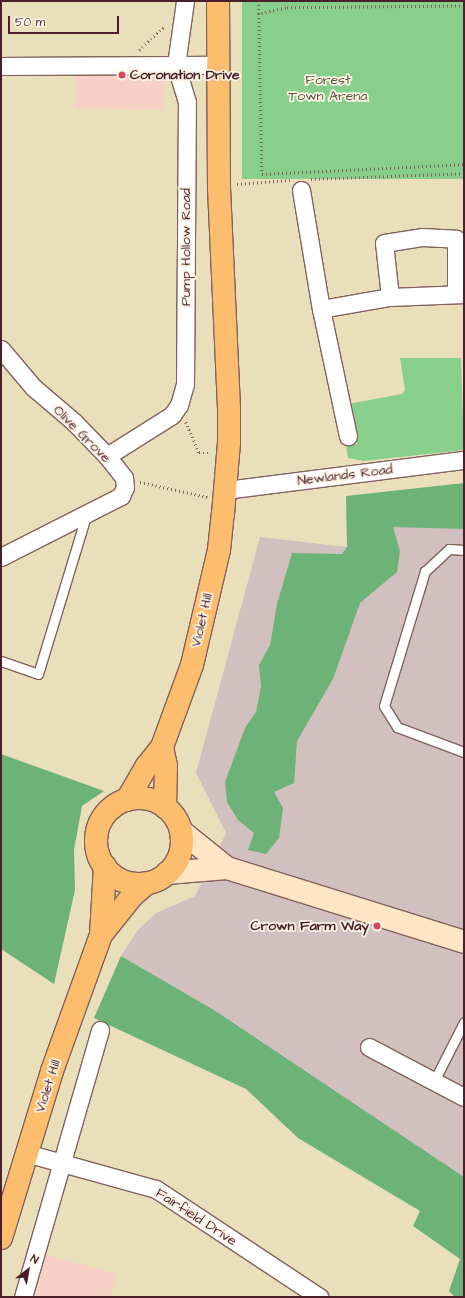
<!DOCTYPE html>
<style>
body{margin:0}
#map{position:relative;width:465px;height:1298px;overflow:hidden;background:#e9dfbb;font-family:"Architects Daughter",sans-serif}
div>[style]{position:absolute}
.built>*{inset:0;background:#f7d1c6;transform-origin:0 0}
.industrial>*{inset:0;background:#d2bfbf}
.green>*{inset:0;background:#87cf8b;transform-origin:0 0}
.forest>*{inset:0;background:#6db277}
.path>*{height:2.5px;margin-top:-1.25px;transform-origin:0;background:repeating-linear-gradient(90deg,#82625d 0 1px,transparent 0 4px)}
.roads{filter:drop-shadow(1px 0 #82625d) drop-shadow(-1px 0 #82625d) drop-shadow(0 1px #82625d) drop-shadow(0 -1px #82625d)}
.lane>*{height:9px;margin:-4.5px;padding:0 4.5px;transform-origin:4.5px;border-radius:4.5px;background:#fff}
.street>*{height:17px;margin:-8.5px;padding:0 8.5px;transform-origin:8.5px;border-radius:8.5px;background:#fff}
.secondary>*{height:22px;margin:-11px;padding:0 11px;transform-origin:11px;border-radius:11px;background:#fee5c5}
.primary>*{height:22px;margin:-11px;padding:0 11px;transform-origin:11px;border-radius:11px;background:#fcbd6f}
.primary>.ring{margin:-11px;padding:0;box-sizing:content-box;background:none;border:22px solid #fcbd6f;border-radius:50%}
.dots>*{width:11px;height:11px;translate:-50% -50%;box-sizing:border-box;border:2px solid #fcf5e5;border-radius:50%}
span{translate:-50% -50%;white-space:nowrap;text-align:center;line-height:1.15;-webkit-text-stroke:3.5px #fcf5e5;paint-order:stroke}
.poi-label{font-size:14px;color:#4a1f2b;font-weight:700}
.left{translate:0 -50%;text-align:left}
.right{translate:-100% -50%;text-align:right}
.park-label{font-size:14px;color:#5c5448}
.street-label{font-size:14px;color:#4a1f2b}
.frame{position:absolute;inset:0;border:2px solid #4a1f2b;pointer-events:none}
.north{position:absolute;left:8px;top:1250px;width:40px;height:40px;-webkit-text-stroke:3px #fcf5e5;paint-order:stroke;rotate:31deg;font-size:11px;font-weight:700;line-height:16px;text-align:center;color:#4a1f2b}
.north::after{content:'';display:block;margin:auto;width:14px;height:18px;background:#4a1f2b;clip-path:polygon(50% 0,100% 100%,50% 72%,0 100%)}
.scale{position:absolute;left:8px;top:16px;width:111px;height:18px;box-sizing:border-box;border:2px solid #4a1f2b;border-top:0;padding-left:5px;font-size:12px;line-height:14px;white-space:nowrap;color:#4a1f2b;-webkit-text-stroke:3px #fcf5e5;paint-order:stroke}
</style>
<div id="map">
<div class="built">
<div style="left:76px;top:75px;width:88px;height:33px;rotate:1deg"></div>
<div style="clip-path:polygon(45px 1254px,116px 1274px,110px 1297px,32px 1297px)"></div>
</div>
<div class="industrial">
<div style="clip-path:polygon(409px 526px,464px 529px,464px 1177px,214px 1010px,121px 956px,138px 930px,156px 913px,195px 896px,226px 833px,196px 773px,260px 537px,347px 547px,393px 527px)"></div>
</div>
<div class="green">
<div style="left:242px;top:1px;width:222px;height:178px"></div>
<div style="clip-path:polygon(400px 358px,461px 358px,464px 450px,364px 461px,348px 458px,346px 445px,357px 444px,348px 404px,402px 394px,405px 390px)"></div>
</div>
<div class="forest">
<div style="clip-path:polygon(464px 483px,464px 529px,393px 527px,400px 551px,397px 572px,360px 603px,333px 679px,297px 741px,294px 783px,274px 792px,283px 808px,279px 838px,266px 854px,248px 850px,254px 833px,238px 820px,227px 802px,225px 782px,245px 728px,256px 712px,261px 686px,259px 665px,270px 645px,277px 604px,292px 553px,342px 554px,347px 547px,346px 496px)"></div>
<div style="clip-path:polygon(1px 754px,104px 791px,82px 806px,74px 850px,75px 890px,54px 984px,1px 949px)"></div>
<div style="clip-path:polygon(121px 956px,214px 1010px,464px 1177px,464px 1297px,455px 1297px,449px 1291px,460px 1259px,413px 1226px,420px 1211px,298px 1138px,246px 1089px,94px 1018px)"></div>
</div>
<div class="path">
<div style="left:259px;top:1px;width:13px;rotate:90deg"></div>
<div style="left:464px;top:6px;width:178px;rotate:179.4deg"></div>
<div style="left:286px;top:8px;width:28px;rotate:167deg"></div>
<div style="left:259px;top:14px;width:160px;rotate:88.9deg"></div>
<div style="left:262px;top:174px;width:202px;rotate:-2.8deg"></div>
<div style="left:139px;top:50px;width:35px;rotate:-43deg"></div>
<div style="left:311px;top:179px;width:153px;rotate:-2.2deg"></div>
<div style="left:237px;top:184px;width:53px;rotate:-4.3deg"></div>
<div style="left:186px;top:422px;width:34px;rotate:67deg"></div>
<div style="left:199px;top:453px;width:12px"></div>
<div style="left:140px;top:482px;width:69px;rotate:12.6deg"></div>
</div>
<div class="roads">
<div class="lane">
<div style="left:464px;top:550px;width:15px;rotate:-176deg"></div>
<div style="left:449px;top:549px;width:33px;rotate:137deg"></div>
<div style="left:425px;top:571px;width:141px;rotate:106.9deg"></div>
<div style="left:384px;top:706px;width:25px;rotate:58deg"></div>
<div style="left:397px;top:727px;width:72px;rotate:20.5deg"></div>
<div style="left:1px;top:661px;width:39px;rotate:19deg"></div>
<div style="left:38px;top:674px;width:168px;rotate:-73.1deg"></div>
<div style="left:434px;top:1081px;width:66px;rotate:-63deg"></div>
</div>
<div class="street">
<div style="left:1px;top:66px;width:215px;rotate:-0.3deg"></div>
<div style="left:301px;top:190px;width:121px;rotate:80.5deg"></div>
<div style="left:321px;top:309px;width:130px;rotate:78deg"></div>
<div style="left:390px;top:297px;width:54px;rotate:-96.3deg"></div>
<div style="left:384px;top:243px;width:38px;rotate:-9deg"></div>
<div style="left:422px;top:237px;width:34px;rotate:3deg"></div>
<div style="left:456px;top:239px;width:55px;rotate:90deg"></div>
<div style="left:321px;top:309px;width:70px;rotate:-9.9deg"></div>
<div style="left:390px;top:297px;width:74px;rotate:-2.3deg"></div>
<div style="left:1px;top:349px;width:50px;rotate:49.9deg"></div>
<div style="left:33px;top:387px;width:54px;rotate:40.5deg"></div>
<div style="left:74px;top:422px;width:47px;rotate:45.9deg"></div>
<div style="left:107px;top:456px;width:28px;rotate:52deg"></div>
<div style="left:124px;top:478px;width:9px;rotate:84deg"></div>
<div style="left:125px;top:487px;width:10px;rotate:114deg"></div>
<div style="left:121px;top:496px;width:135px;rotate:153.1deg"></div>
<div style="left:107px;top:456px;width:77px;rotate:-32.2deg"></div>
<div style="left:172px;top:415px;width:12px;rotate:-55deg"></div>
<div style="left:179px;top:405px;width:22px;rotate:-74deg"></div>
<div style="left:185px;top:384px;width:282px;rotate:-89.6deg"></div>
<div style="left:187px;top:102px;width:39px;rotate:-107deg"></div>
<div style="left:176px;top:65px;width:65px;rotate:-82deg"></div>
<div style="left:225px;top:490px;width:241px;rotate:-7.2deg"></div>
<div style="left:369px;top:1047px;width:107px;rotate:27.8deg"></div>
<div style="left:26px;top:1153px;width:135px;rotate:15.5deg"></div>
<div style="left:156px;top:1189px;width:196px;rotate:33.5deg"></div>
<div style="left:23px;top:1297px;width:278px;rotate:-73.9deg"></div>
</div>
<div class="secondary">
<div style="left:181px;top:831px;width:59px;rotate:38.8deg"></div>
<div style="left:167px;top:873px;width:60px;rotate:-4.8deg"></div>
<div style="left:227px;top:868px;width:248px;rotate:17.3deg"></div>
</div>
<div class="primary">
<div style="left:162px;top:747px;width:19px;rotate:78deg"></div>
<div style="left:166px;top:766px;width:41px;rotate:91.4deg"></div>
<div class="ring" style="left:96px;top:798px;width:64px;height:64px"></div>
<div style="left:127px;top:800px;width:39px;rotate:-60deg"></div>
<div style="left:147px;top:766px;width:24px;rotate:-52deg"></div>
<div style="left:162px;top:747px;width:87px;rotate:-69.9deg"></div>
<div style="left:192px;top:665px;width:118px;rotate:-76.8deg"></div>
<div style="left:219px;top:550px;width:36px;rotate:-84deg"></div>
<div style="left:223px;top:514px;width:71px;rotate:-85.2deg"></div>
<div style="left:229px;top:443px;width:35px;rotate:-90deg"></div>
<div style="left:229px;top:408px;width:221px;rotate:-92.6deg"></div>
<div style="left:219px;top:187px;width:186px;rotate:-90.3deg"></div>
<div style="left:101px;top:935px;width:50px;rotate:-51.5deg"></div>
<div style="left:132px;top:896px;width:20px;rotate:-41deg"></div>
<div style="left:1px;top:1238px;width:175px;rotate:-73deg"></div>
<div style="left:52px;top:1071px;width:145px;rotate:-70.2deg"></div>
<div style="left:101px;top:935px;width:69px;rotate:-86.7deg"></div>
</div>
</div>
<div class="dots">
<div style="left:122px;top:75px;background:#d1495b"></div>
<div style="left:377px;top:926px;background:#d1495b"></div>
</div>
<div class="poi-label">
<span class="left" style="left:130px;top:75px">Coronation Drive</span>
<span class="right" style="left:369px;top:926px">Crown Farm Way</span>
</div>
<div class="park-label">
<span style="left:328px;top:88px">Forest<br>Town Arena</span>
</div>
<div class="street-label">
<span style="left:186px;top:247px;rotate:-90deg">Pump Hollow Road</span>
<span style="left:82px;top:434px;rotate:45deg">Olive Grove</span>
<span style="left:345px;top:475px;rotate:-7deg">Newlands Road</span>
<span style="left:202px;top:620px;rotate:-77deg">Violet Hill</span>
<span style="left:48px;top:1086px;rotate:-72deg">Violet Hill</span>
<span style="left:196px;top:1217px;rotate:33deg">Fairfield Drive</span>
</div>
<div class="frame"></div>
<div class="north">N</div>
<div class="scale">50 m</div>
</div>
